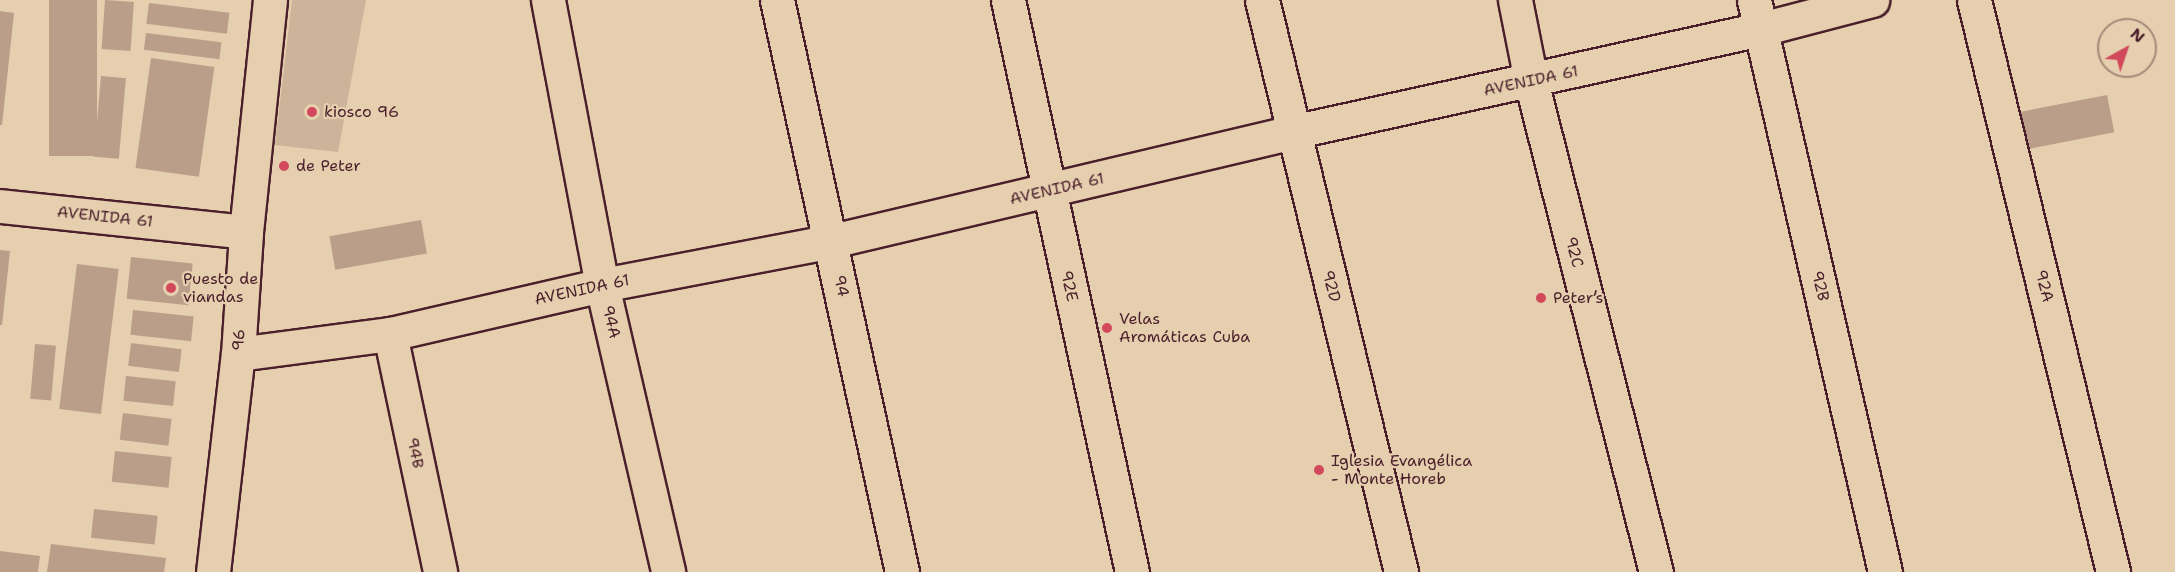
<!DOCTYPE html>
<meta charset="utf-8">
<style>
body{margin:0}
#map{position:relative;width:2175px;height:572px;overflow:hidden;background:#e5cfae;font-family:"Shantell Sans",sans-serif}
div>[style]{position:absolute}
.green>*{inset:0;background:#ccb399}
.building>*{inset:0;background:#ba9e8a;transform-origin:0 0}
.roads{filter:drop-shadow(2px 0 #4a1f2b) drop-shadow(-2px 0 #4a1f2b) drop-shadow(0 2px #4a1f2b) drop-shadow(0 -2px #4a1f2b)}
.minor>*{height:33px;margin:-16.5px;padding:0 16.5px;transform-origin:16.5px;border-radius:16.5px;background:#e5cfae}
.dots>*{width:16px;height:16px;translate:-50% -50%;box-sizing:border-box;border:3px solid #e5cfae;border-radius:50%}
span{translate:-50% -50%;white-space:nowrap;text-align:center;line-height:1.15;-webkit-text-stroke:4.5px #e5cfae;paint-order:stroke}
.street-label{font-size:16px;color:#4a1f2b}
.poi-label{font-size:16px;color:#4a1f2b}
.left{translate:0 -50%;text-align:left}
.north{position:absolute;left:2097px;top:18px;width:60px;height:60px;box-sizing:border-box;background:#e5cfae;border:2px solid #a7897a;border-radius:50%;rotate:40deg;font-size:16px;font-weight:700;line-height:24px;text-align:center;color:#4a1f2b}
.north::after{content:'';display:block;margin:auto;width:21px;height:27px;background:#d1495b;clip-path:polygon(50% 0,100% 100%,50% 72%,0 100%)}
</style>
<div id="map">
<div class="green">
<div style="clip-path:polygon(292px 0,366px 0,338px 152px,275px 145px)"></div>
</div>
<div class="building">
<div style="left:49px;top:0;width:48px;height:156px"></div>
<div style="left:105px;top:0;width:29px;height:49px;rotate:4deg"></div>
<div style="left:149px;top:3px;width:81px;height:21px;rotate:7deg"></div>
<div style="clip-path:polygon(0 11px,14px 13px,2px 125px,0 125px)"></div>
<div style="left:146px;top:33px;width:76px;height:17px;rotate:7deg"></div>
<div style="left:151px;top:58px;width:64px;height:111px;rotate:8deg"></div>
<div style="left:101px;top:76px;width:25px;height:81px;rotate:5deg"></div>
<div style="left:2107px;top:95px;width:38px;height:90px;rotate:79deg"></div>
<div style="left:421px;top:220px;width:34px;height:93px;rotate:80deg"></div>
<div style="clip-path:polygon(0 250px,10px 251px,2px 325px,0 325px)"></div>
<div style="left:131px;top:257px;width:62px;height:42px;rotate:6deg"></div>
<div style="left:77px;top:264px;width:42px;height:146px;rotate:7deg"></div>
<div style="left:133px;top:310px;width:61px;height:25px;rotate:6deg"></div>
<div style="left:131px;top:343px;width:51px;height:23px;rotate:7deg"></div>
<div style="left:35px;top:344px;width:21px;height:55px;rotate:5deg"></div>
<div style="left:126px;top:376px;width:50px;height:25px;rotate:6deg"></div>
<div style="left:123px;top:413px;width:49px;height:27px;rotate:7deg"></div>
<div style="left:115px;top:451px;width:57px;height:31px;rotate:6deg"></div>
<div style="left:94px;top:509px;width:64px;height:29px;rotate:6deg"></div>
<div style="clip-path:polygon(51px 544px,166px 558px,164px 572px,47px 572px)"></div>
<div style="clip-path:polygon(0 551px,40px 556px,38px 572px,0 572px)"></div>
</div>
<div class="roads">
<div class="minor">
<div style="left:548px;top:0;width:290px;rotate:79.3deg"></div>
<div style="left:602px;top:285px;width:294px;rotate:77deg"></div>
<div style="left:777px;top:0;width:585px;rotate:77.67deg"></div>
<div style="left:1008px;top:0;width:585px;rotate:77.77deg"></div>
<div style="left:1262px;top:0;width:589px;rotate:76.34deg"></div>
<div style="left:1515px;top:0;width:83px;rotate:78.8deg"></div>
<div style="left:1531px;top:81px;width:507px;rotate:75.72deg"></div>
<div style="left:1754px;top:0;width:587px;rotate:77.1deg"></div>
<div style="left:1974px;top:0;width:589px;rotate:76.34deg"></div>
<div style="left:0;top:206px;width:247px;rotate:6deg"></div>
<div style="left:390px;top:334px;width:243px;rotate:78.1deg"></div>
<div style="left:238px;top:354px;width:153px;rotate:-7.5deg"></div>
<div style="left:390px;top:334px;width:218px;rotate:-13deg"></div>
<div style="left:602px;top:285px;width:234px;rotate:-10.8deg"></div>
<div style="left:832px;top:241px;width:473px;rotate:-13.3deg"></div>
<div style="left:1292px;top:132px;width:480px;rotate:-12.4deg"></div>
<div style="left:1761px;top:29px;width:115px;rotate:-14.6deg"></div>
<div style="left:213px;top:572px;width:219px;rotate:-83.5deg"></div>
<div style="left:238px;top:354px;width:122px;rotate:-86.2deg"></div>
<div style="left:246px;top:232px;width:233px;rotate:-84.1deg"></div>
</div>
</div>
<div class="dots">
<div style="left:312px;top:112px;background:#d1495b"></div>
<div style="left:284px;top:166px;background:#d1495b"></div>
<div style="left:171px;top:288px;background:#d1495b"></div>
<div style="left:1541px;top:298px;background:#d1495b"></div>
<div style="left:1107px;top:328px;background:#d1495b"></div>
<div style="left:1319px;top:470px;background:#d1495b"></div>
</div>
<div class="street-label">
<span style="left:1531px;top:81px;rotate:-12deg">AVENIDA 61</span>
<span style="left:1057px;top:189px;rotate:-13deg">AVENIDA 61</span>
<span style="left:105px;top:217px;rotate:6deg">AVENIDA 61</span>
<span style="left:1574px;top:252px;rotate:76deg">92C</span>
<span style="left:841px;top:286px;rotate:78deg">94</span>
<span style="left:1069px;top:286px;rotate:78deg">92E</span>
<span style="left:1331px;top:286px;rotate:76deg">92D</span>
<span style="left:1820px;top:286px;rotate:77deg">92B</span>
<span style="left:2044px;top:286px;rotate:76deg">92A</span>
<span style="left:582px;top:290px;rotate:-12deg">AVENIDA 61</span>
<span style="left:611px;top:322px;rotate:77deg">94A</span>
<span style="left:239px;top:340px;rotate:-86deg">96</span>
<span style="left:415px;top:453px;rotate:78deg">94B</span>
</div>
<div class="poi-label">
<span class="left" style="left:324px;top:112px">kiosco 96</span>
<span class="left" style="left:296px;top:166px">de Peter</span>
<span class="left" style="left:183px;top:288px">Puesto de<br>viandas</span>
<span class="left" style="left:1553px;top:298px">Peter’s</span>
<span class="left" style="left:1119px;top:328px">Velas<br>Aromáticas Cuba</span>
<span class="left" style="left:1331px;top:470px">Iglesia Evangélica<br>- Monte Horeb</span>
</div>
<div class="north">N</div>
</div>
